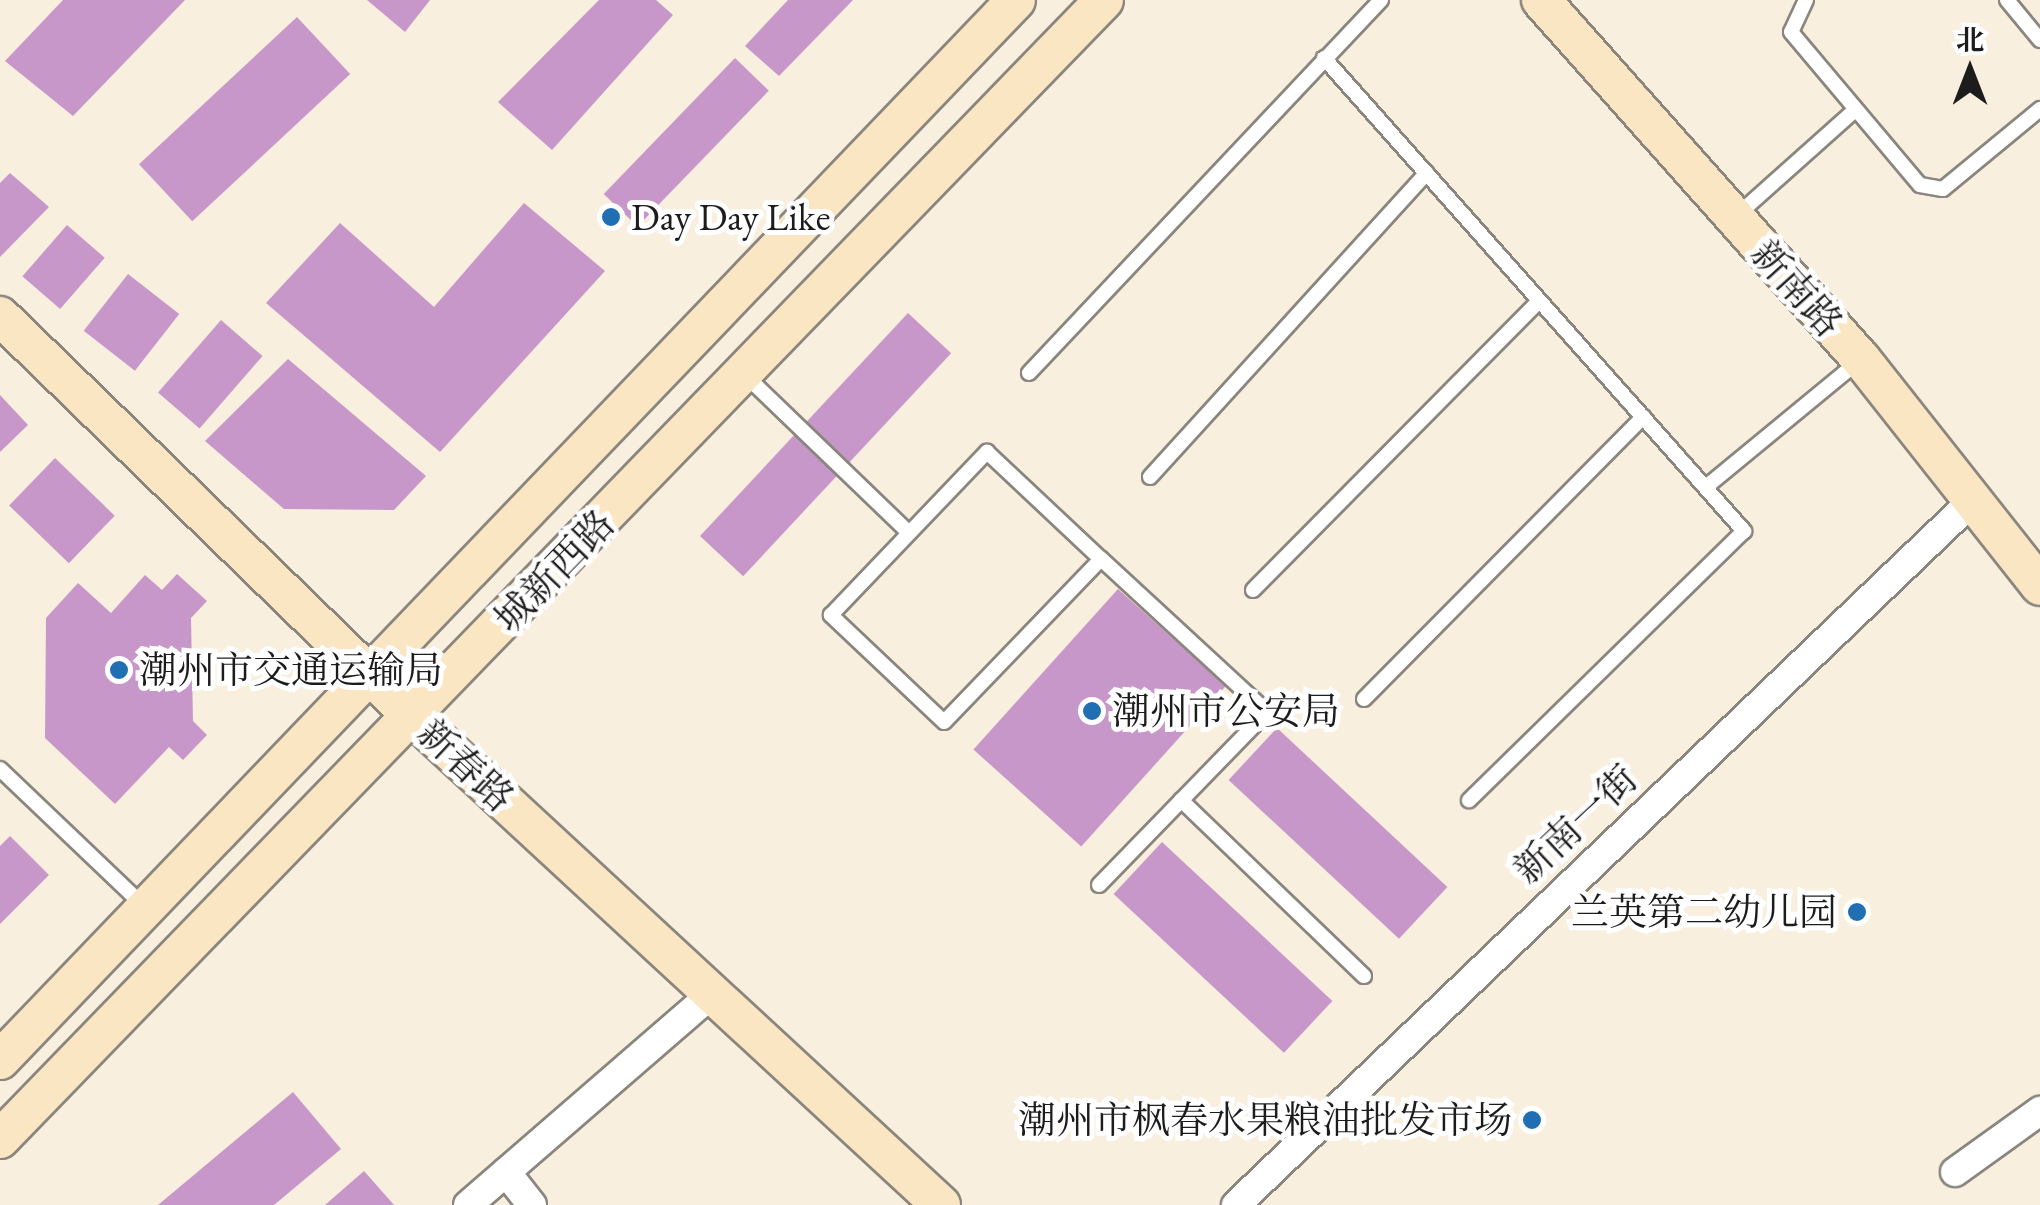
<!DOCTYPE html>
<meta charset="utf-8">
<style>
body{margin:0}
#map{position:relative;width:2040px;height:1205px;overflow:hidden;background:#f8efdf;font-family:"EB Garamond","Noto Serif SC",serif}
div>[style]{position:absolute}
.building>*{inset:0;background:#c797ca;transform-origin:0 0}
.roads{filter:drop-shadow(2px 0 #8a867e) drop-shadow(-2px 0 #8a867e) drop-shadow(0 2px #8a867e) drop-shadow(0 -2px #8a867e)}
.lane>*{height:14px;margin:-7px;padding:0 7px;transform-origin:7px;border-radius:7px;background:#fff}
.street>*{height:28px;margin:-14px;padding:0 14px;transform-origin:14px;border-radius:14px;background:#fff}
.secondary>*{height:38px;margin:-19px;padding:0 19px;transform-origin:19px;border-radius:19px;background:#fbe6c4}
.dots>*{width:28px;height:28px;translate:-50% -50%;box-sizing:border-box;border:5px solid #fff;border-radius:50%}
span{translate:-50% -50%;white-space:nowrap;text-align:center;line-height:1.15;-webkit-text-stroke:10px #fff;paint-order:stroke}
.poi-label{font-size:38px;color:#1c1c1c}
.left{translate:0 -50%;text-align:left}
.right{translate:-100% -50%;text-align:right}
.street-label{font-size:38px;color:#1c1c1c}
.north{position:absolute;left:1920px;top:20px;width:100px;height:100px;-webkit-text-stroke:8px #fff;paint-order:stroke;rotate:0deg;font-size:28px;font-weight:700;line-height:40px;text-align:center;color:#1c1c1c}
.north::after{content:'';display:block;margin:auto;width:35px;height:45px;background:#1c1c1c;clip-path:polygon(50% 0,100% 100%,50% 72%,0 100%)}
</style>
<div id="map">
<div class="building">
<div style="clip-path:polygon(63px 0,185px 0,73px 116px,5px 61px)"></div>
<div style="clip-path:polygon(367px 0,430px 0,405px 32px)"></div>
<div style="clip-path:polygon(599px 0,656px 0,673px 15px,552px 150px,498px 102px)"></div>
<div style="clip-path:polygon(788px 0,853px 0,779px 76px,745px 46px)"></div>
<div style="left:297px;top:17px;width:78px;height:216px;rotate:47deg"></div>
<div style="left:735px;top:58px;width:47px;height:189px;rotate:44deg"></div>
<div style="clip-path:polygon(10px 173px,49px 207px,0 257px,0 183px)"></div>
<div style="clip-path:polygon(524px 203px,605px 271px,440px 452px,266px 303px,340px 223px,434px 307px)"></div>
<div style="left:67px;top:225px;width:50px;height:68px;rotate:41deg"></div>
<div style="left:128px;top:274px;width:65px;height:72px;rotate:38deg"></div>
<div style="left:908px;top:313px;width:59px;height:305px;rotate:43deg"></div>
<div style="left:221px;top:320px;width:55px;height:96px;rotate:41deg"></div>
<div style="clip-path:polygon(288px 359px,426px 476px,394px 510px,284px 509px,205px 441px)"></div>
<div style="clip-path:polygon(0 395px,28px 425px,0 452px)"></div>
<div style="left:55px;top:458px;width:83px;height:66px;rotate:44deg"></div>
<div style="clip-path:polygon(177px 574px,207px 601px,191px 618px,193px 721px,207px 735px,183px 760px,169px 747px,115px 804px,45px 738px,46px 618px,78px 583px,111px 613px,145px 575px,162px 590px)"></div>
<div style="left:1118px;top:589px;width:145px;height:216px;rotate:42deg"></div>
<div style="left:1277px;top:728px;width:233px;height:71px;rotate:43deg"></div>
<div style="clip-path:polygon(10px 836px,49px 875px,0 924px,0 846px)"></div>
<div style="left:1162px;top:842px;width:233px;height:71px;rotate:43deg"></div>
<div style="clip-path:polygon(293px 1092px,341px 1149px,274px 1205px,158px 1205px)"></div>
<div style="clip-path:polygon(364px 1171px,394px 1205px,325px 1205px)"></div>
</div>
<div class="roads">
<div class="lane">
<div style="left:1806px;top:0;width:35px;rotate:115deg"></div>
<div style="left:1791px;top:32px;width:200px;rotate:49.9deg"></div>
<div style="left:1920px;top:185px;width:23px;rotate:10deg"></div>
<div style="left:1943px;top:189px;width:126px;rotate:-39.5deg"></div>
<div style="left:2007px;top:0;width:52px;rotate:50.5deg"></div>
<div style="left:1324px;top:58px;width:633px;rotate:48.4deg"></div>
<div style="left:1744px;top:531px;width:385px;rotate:135.6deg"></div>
<div style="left:1735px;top:217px;width:159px;rotate:-41.7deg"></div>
<div style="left:1029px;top:373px;width:513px;rotate:-46.66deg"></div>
<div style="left:744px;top:374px;width:228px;rotate:43.9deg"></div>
<div style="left:987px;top:452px;width:156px;rotate:43.2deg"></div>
<div style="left:1101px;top:559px;width:226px;rotate:133.9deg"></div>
<div style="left:944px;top:722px;width:156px;rotate:-136.6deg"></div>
<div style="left:831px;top:615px;width:226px;rotate:-46.3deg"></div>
<div style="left:1150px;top:477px;width:411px;rotate:-47.7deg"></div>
<div style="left:1706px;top:487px;width:200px;rotate:-39.5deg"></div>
<div style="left:1253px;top:590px;width:407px;rotate:-45.3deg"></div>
<div style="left:1364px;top:699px;width:397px;rotate:-45.3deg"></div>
<div style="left:0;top:769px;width:199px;rotate:43.6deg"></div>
<div style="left:1181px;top:800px;width:254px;rotate:43.9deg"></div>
<div style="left:1099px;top:885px;width:241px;rotate:-45.8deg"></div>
<div style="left:1267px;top:712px;width:226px;rotate:-137.3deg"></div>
</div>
<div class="street">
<div style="left:506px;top:1172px;width:42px;rotate:51.8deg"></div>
<div style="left:1955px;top:1172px;width:105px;rotate:-35.7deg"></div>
<div style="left:468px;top:1205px;width:323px;rotate:-40.9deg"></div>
<div style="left:1236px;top:1205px;width:1016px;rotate:-43.72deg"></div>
</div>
<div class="secondary">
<div style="left:1541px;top:0;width:481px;rotate:48.3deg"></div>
<div style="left:1861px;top:359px;width:289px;rotate:51.7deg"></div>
<div style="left:0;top:316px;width:576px;rotate:44.16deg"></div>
<div style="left:413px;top:717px;width:719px;rotate:42.75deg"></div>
<div style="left:0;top:1060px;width:1468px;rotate:-46.21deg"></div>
<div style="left:0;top:1139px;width:1586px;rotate:-45.89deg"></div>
</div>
</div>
<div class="dots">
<div style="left:611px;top:217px;background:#1f6fb2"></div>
<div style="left:119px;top:670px;background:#1f6fb2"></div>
<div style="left:1092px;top:711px;background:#1f6fb2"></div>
<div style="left:1857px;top:912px;background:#1f6fb2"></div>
<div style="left:1532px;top:1120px;background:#1f6fb2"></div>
</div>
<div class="poi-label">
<span class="left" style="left:631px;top:217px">Day Day Like</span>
<span class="left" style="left:139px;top:670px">潮州市交通运输局</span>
<span class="left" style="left:1112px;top:711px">潮州市公安局</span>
<span class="right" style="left:1837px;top:912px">兰英第二幼儿园</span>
<span class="right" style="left:1512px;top:1120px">潮州市枫春水果粮油批发市场</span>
</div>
<div class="street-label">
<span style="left:1797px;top:288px;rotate:48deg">新南路</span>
<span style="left:554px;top:571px;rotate:-46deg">城新西路</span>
<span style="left:466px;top:765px;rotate:43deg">新春路</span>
<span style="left:1575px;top:824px;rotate:-43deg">新南一街</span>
</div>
<div class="north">北</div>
</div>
